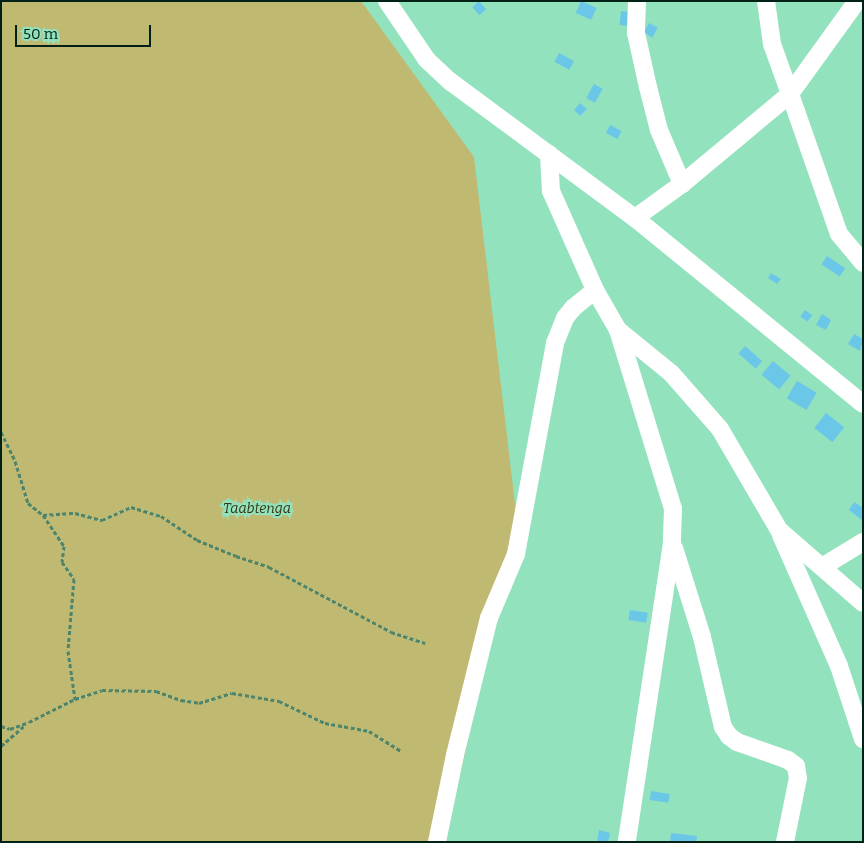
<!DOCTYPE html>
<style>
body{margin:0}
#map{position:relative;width:864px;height:843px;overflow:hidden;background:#93e2be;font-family:Bitter,serif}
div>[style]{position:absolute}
.green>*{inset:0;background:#bfb972}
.building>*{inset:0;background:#6bc7e8;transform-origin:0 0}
.path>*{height:3px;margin-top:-1.5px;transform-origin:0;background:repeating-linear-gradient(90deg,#4c856c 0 4px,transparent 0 6.5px)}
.minor>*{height:18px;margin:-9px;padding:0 9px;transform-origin:9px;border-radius:9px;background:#fff}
span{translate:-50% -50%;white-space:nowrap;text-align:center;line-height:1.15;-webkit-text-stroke:4.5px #93e2be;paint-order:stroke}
.park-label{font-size:14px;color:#383513;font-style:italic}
.frame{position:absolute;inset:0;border:2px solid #002115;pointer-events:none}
.scale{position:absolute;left:15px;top:25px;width:136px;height:22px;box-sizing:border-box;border:2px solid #002115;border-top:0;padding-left:6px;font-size:15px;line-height:18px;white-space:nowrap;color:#002115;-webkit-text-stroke:4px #93e2be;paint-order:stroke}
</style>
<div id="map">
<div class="green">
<div style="clip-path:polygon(1px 1px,361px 1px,474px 157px,517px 521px,445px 842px,1px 842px)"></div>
</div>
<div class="building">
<div style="left:479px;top:1px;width:11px;height:9px;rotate:49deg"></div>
<div style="left:581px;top:1px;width:17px;height:13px;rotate:24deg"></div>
<div style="left:621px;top:11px;width:10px;height:14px;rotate:6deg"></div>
<div style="left:649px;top:23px;width:10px;height:11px;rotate:29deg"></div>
<div style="left:559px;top:53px;width:17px;height:10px;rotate:28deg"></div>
<div style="left:594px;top:84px;width:10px;height:16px;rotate:29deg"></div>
<div style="clip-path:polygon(580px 103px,587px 109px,580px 116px,574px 110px)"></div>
<div style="left:610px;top:125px;width:13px;height:9px;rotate:27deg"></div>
<div style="left:827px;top:256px;width:22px;height:10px;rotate:34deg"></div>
<div style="clip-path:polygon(771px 273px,781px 279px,777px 284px,768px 278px)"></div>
<div style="left:805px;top:310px;width:9px;height:8px;rotate:36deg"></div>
<div style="clip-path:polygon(822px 314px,831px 320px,826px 330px,816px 325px)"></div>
<div style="clip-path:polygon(854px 334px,863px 339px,860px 351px,848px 344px)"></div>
<div style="left:745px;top:346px;width:23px;height:10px;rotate:41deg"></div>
<div style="left:773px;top:361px;width:23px;height:18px;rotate:40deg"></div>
<div style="left:797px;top:381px;width:23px;height:20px;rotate:31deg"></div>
<div style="left:826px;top:413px;width:23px;height:19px;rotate:38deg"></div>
<div style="clip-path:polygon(854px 502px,863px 508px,863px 521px,849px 510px)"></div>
<div style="left:630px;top:610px;width:18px;height:10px;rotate:9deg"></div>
<div style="left:651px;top:791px;width:19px;height:9px;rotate:9deg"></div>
<div style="clip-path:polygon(599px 830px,610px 833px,608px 842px,597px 842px)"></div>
<div style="clip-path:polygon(671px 833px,697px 836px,696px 842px,670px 842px)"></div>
</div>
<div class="path">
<div style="left:1px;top:432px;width:32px;rotate:64deg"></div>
<div style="left:15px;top:461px;width:44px;rotate:72.8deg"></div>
<div style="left:28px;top:503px;width:19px;rotate:39deg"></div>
<div style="left:43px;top:515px;width:37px;rotate:56deg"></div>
<div style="left:64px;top:546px;width:16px;rotate:97deg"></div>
<div style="left:62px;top:562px;width:21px;rotate:55deg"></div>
<div style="left:74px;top:579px;width:72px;rotate:94.8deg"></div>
<div style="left:68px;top:651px;width:49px;rotate:81.7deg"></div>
<div style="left:43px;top:515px;width:32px;rotate:-4deg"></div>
<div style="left:75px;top:513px;width:28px;rotate:15deg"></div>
<div style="left:102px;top:520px;width:32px;rotate:-24deg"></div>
<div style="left:131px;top:507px;width:31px;rotate:17deg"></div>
<div style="left:161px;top:516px;width:43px;rotate:33.7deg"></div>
<div style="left:197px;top:540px;width:42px;rotate:22.3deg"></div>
<div style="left:236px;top:556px;width:35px;rotate:18deg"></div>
<div style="left:269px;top:567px;width:138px;rotate:28deg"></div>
<div style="left:391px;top:632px;width:36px;rotate:18deg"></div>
<div style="left:1px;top:726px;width:9px;rotate:18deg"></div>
<div style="left:10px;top:729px;width:20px;rotate:-20deg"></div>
<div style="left:29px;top:722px;width:51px;rotate:-26.6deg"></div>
<div style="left:75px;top:699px;width:28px;rotate:-18deg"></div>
<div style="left:102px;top:690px;width:54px;rotate:1.1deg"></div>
<div style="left:156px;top:691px;width:27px;rotate:20deg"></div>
<div style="left:181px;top:700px;width:18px;rotate:9deg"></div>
<div style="left:199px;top:703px;width:34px;rotate:-17deg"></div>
<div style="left:232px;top:693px;width:48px;rotate:9.7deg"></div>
<div style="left:279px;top:701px;width:51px;rotate:25.6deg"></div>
<div style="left:325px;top:723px;width:45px;rotate:10.3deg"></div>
<div style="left:369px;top:731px;width:38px;rotate:32deg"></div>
<div style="left:1px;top:746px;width:33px;rotate:-41deg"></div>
</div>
<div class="minor">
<div style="left:387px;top:1px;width:71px;rotate:55.9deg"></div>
<div style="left:427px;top:60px;width:33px;rotate:43deg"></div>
<div style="left:451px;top:82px;width:229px;rotate:36.5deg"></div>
<div style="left:635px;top:218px;width:294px;rotate:39.2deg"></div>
<div style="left:637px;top:1px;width:32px;rotate:92deg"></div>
<div style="left:636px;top:33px;width:55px;rotate:77.5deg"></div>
<div style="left:648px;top:87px;width:44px;rotate:75.7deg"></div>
<div style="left:659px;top:130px;width:59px;rotate:66.9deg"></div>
<div style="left:857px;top:1px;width:115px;rotate:125.8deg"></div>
<div style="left:790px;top:94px;width:148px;rotate:70.7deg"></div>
<div style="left:839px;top:234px;width:38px;rotate:50deg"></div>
<div style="left:549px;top:154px;width:37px;rotate:87deg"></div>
<div style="left:551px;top:191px;width:108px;rotate:66deg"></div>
<div style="left:595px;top:290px;width:46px;rotate:60.1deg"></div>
<div style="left:618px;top:330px;width:68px;rotate:39.1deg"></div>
<div style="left:671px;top:373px;width:74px;rotate:48.8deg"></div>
<div style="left:720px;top:429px;width:117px;rotate:59.7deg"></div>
<div style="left:779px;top:530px;width:111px;rotate:41deg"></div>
<div style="left:635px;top:218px;width:58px;rotate:-35.9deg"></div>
<div style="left:682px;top:184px;width:141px;rotate:-39.8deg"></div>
<div style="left:790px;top:94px;width:53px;rotate:-109.8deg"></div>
<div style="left:772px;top:44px;width:43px;rotate:-97.9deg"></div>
<div style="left:618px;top:330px;width:187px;rotate:72.9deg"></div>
<div style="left:673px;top:509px;width:34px;rotate:92deg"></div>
<div style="left:672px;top:543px;width:302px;rotate:98.6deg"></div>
<div style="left:781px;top:535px;width:143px;rotate:66.1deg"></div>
<div style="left:839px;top:666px;width:77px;rotate:71.8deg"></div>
<div style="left:674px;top:548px;width:93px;rotate:72.5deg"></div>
<div style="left:702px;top:637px;width:92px;rotate:76.9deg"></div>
<div style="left:723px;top:727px;width:11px;rotate:56deg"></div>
<div style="left:729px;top:736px;width:10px;rotate:37deg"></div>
<div style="left:737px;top:742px;width:54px;rotate:19.4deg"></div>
<div style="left:788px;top:760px;width:10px;rotate:37deg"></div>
<div style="left:796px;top:766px;width:12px;rotate:81deg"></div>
<div style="left:798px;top:778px;width:65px;rotate:101.5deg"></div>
<div style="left:822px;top:567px;width:48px;rotate:-31.4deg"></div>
<div style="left:437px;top:842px;width:89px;rotate:-78.3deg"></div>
<div style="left:455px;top:755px;width:141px;rotate:-76.1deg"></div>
<div style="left:489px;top:618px;width:69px;rotate:-67.1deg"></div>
<div style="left:516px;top:554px;width:215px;rotate:-79.5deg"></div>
<div style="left:555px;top:343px;width:27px;rotate:-68deg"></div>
<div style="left:565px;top:318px;width:13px;rotate:-51deg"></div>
<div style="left:573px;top:308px;width:28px;rotate:-39deg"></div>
</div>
<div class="park-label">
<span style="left:257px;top:509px">Taabtenga</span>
</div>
<div class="frame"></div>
<div class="scale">50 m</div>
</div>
